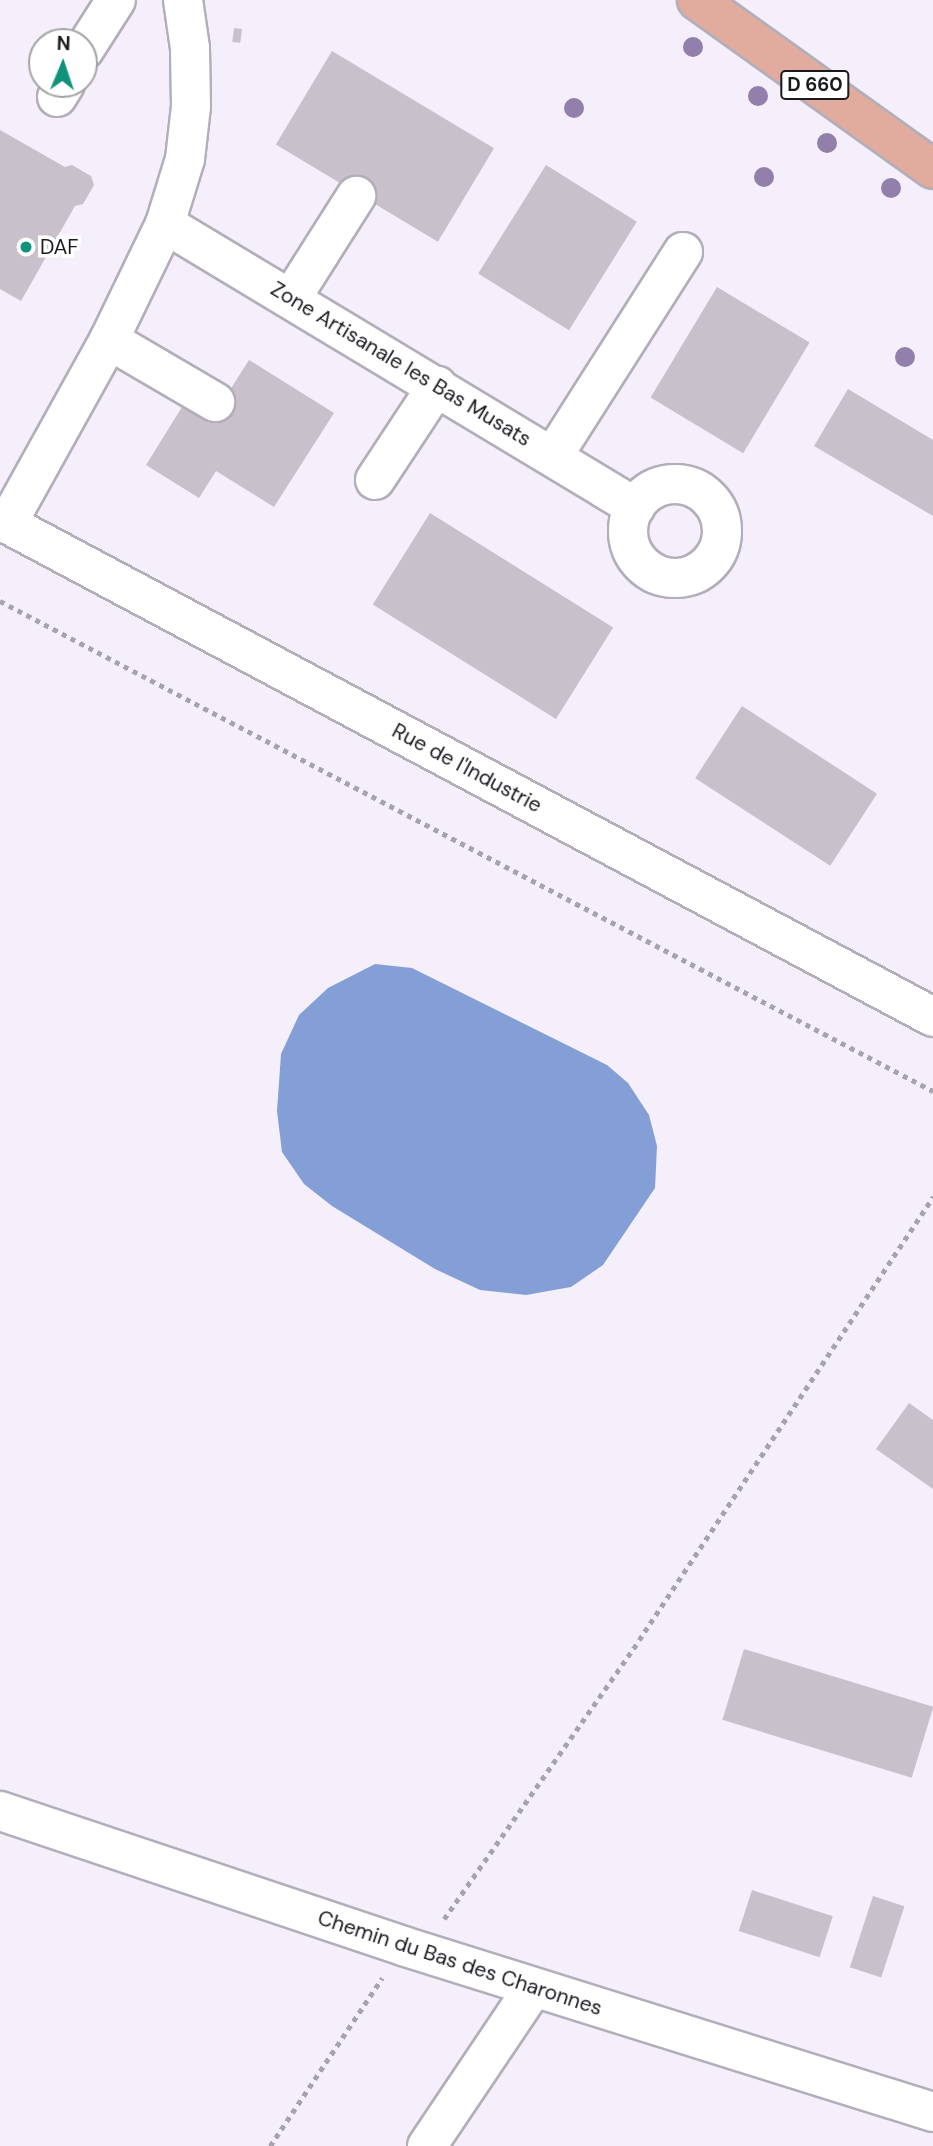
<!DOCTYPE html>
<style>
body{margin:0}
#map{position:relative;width:933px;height:2146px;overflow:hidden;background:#f4effb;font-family:"DM Sans",sans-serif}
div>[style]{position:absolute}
.water>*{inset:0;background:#839fd6}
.building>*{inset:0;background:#c8c0cb;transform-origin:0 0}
.path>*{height:4.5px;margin-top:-2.25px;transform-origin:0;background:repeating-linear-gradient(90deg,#a7a3ac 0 5px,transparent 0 10px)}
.roads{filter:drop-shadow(2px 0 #b2aeba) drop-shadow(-2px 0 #b2aeba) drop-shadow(0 2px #b2aeba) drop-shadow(0 -2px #b2aeba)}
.minor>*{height:38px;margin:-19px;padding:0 19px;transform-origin:19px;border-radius:19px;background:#fff}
.minor>.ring{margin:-19px;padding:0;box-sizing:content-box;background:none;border:38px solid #fff;border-radius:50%}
.major>*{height:38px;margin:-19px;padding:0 19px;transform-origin:19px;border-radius:19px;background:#e1ab9e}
.trees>*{width:20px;height:20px;margin:-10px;border-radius:50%;background:#937fab}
.dots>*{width:19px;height:19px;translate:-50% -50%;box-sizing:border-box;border:4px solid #fff;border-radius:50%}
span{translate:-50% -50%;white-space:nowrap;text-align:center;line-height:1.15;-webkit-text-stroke:7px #fff;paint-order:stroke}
.shield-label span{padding:2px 5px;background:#fff;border:2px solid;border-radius:5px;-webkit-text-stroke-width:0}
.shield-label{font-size:19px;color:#1b191e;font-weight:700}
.poi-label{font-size:21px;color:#1b191e}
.left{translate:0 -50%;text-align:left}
.street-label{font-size:21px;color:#1b191e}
.north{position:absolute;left:28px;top:28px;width:70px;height:70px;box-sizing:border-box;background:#fff;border:2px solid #a4a3a5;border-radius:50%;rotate:2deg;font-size:19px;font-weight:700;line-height:28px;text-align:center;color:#1b191e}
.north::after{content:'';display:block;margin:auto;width:24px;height:32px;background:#0e927a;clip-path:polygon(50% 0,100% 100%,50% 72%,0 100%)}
</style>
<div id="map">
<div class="water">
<div style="clip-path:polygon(375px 964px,412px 968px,607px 1065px,628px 1083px,649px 1115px,657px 1146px,655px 1188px,603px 1265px,571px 1287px,526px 1295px,480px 1290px,435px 1269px,332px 1206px,304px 1184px,282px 1152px,277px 1111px,281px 1054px,299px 1015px,328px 988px)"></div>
</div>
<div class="building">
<div style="left:234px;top:28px;width:8px;height:14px;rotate:7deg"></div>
<div style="left:332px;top:51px;width:189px;height:109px;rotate:31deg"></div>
<div style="clip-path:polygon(0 130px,65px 167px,72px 165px,91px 176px,94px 185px,83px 204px,75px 206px,21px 301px,0 289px)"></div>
<div style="left:546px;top:165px;width:107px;height:128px;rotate:32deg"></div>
<div style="left:717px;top:287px;width:108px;height:129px;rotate:31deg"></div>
<div style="clip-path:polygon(249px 360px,334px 413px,274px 507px,216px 471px,199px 498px,146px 465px,182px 407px,209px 423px)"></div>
<div style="clip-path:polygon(848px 389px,933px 440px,933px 516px,814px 446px)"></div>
<div style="left:430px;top:513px;width:216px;height:108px;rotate:32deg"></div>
<div style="left:742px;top:706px;width:161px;height:86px;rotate:33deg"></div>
<div style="clip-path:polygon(909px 1403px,933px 1420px,933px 1489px,876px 1449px)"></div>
<div style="left:744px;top:1649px;width:198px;height:74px;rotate:17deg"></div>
<div style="left:752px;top:1890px;width:85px;height:43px;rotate:18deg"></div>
<div style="left:873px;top:1896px;width:33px;height:75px;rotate:18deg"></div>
</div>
<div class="path">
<div style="left:0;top:601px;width:1054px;rotate:27.71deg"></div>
<div style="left:444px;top:1919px;width:340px;rotate:-55deg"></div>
<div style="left:639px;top:1640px;width:532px;rotate:-56.43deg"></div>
<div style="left:270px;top:2146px;width:202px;rotate:-56.3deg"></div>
</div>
<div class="roads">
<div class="minor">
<div style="left:84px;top:50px;width:59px;rotate:-57.4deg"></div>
<div style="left:57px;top:97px;width:15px;rotate:-58deg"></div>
<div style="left:165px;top:224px;width:549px;rotate:31.05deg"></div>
<div style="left:292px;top:297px;width:120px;rotate:-57.6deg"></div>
<div style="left:109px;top:340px;width:123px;rotate:30.3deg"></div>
<div style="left:553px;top:456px;width:242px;rotate:-57.5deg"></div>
<div style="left:375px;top:480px;width:113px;rotate:-56.6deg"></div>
<div class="ring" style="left:628px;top:484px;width:56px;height:56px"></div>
<div style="left:0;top:520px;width:1057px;rotate:28.04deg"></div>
<div style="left:7px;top:524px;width:210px;rotate:-61deg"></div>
<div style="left:109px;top:340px;width:129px;rotate:-64.2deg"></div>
<div style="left:165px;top:224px;width:68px;rotate:-72.9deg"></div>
<div style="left:185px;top:159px;width:53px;rotate:-83.5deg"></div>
<div style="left:191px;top:106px;width:58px;rotate:-91deg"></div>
<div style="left:190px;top:48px;width:49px;rotate:-98.3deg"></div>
<div style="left:0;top:1811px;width:425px;rotate:18.5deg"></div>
<div style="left:403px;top:1946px;width:555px;rotate:17.39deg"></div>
<div style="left:427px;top:2146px;width:190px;rotate:-56.1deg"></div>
</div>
<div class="major">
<div style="left:697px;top:0;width:290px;rotate:35.6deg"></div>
</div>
</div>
<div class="trees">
<div style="left:693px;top:47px"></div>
<div style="left:758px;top:96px"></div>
<div style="left:574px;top:108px"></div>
<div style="left:827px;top:143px"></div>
<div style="left:764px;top:177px"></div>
<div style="left:891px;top:188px"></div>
<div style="left:905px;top:357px"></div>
</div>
<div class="dots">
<div style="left:26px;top:247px;background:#0e927a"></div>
</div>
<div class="shield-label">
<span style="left:815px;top:85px">D 660</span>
</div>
<div class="poi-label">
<span class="left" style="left:40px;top:247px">DAF</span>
</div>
<div class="street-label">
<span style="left:401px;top:364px;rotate:31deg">Zone Artisanale les Bas Musats</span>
<span style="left:467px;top:768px;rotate:28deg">Rue de l'Industrie</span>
<span style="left:460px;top:1963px;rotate:18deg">Chemin du Bas des Charonnes</span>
</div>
<div class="north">N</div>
</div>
